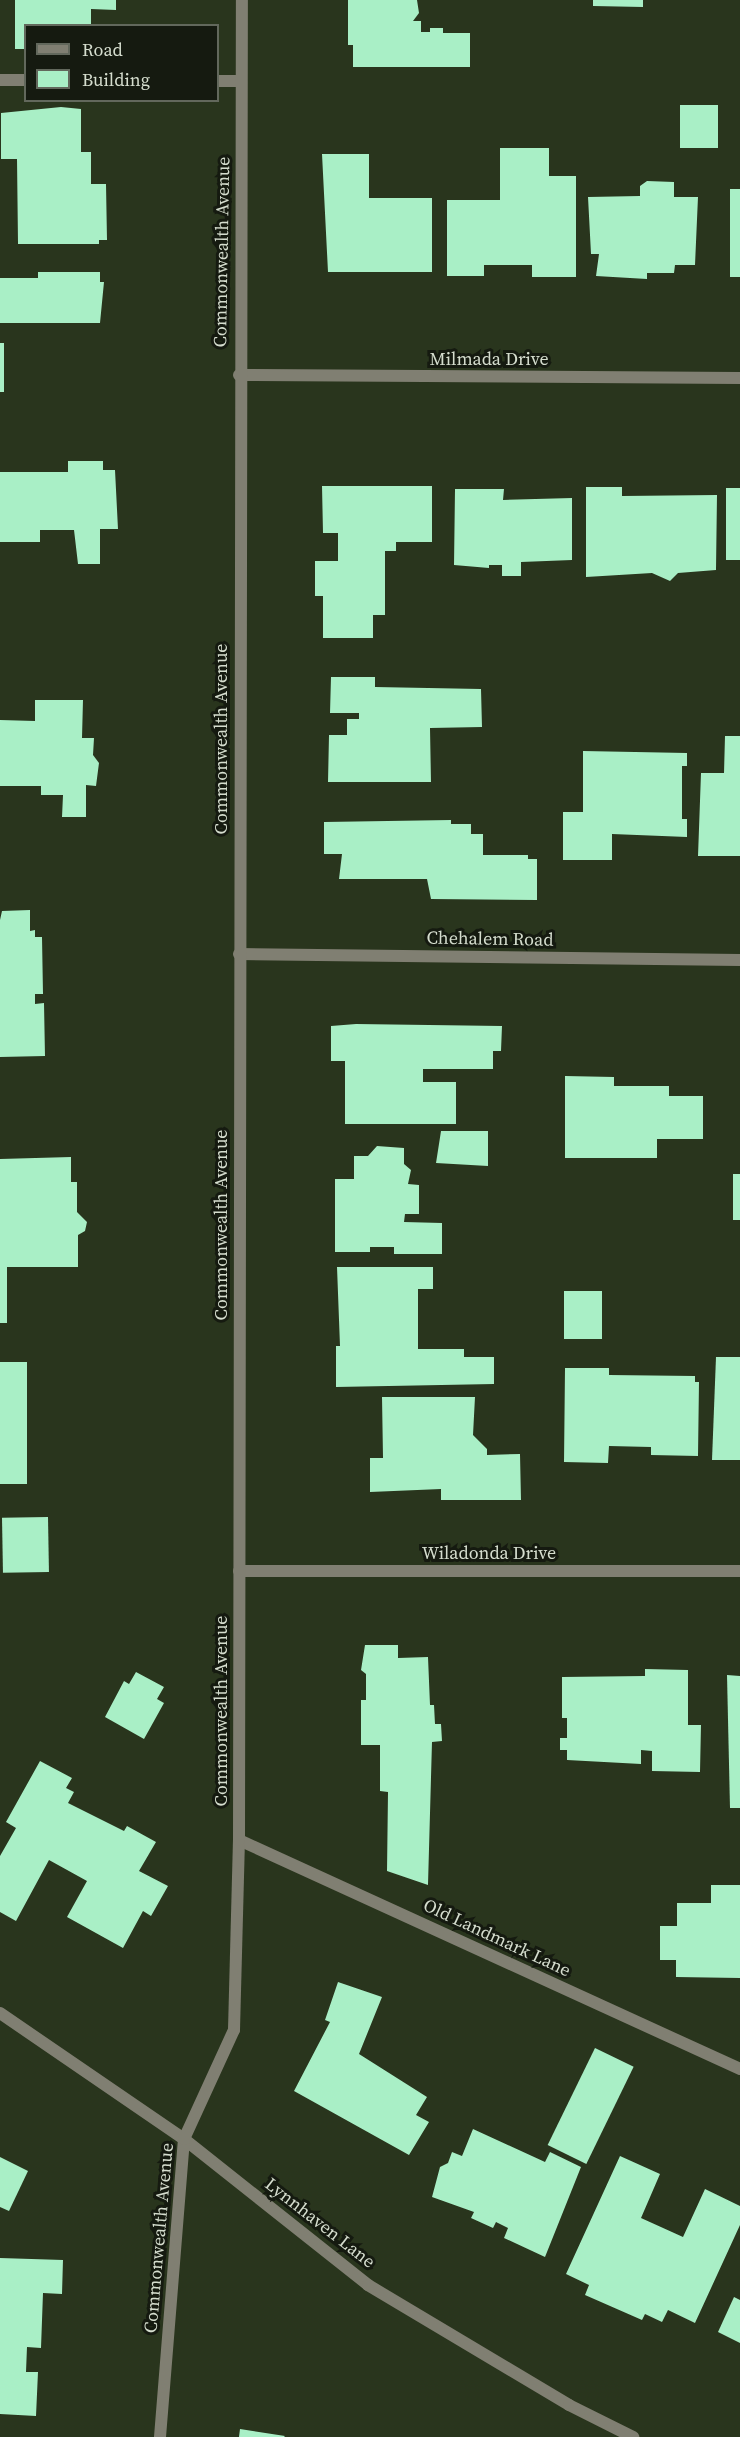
<!DOCTYPE html>
<style>
body{margin:0}
#map{position:relative;width:740px;height:2437px;overflow:hidden;background:#29351d;font-family:"Source Serif 4",serif}
div>[style]{position:absolute}
.building>*{inset:0;background:#a9efc6;transform-origin:0 0}
.service>*{height:12px;margin:-6px;padding:0 6px;transform-origin:6px;border-radius:6px;background:#807f72}
.minor>*{height:12px;margin:-6px;padding:0 6px;transform-origin:6px;border-radius:6px;background:#807f72}
.tertiary>*{height:12px;margin:-6px;padding:0 6px;transform-origin:6px;border-radius:6px;background:#807f72}
span{translate:-50% -50%;white-space:nowrap;text-align:center;line-height:1.15;-webkit-text-stroke:6px #151a10;paint-order:stroke}
.street-label{font-size:18px;color:#d5ddce}
.legend{position:absolute;left:24px;top:24px;width:195px;height:78px;box-sizing:border-box;background:#151a10;border:2px solid #62685c;margin:0;padding:8px 10px;list-style:none;font-size:18px;color:#d5ddce}
.legend li{display:flex;align-items:center;gap:12px;height:30px}
.legend b{width:30px;border:2px solid #62685c}
</style>
<div id="map">
<div class="building">
<div style="clip-path:polygon(15px 0,116px 0,116px 10px,91px 9px,91px 26px,26px 26px,26px 49px,15px 49px)"></div>
<div style="clip-path:polygon(348px 0,417px 0,419px 13px,413px 21px,421px 21px,421px 32px,430px 32px,430px 28px,443px 28px,443px 33px,470px 33px,470px 67px,353px 67px,353px 45px,348px 45px)"></div>
<div style="clip-path:polygon(593px 0,643px 0,643px 7px,593px 6px)"></div>
<div style="left:680px;top:105px;width:38px;height:43px"></div>
<div style="clip-path:polygon(61px 107px,81px 109px,81px 152px,91px 152px,91px 184px,106px 184px,107px 240px,99px 240px,99px 244px,18px 244px,17px 159px,1px 159px,1px 113px)"></div>
<div style="clip-path:polygon(500px 148px,549px 148px,549px 176px,576px 176px,576px 277px,532px 277px,532px 265px,484px 265px,484px 276px,447px 276px,447px 200px,500px 200px)"></div>
<div style="clip-path:polygon(322px 154px,369px 154px,369px 198px,432px 198px,432px 272px,328px 272px)"></div>
<div style="clip-path:polygon(647px 181px,674px 182px,674px 197px,698px 197px,695px 265px,675px 265px,674px 273px,647px 273px,647px 279px,596px 276px,599px 254px,591px 254px,588px 197px,640px 196px,640px 186px)"></div>
<div style="left:730px;top:189px;width:10px;height:88px"></div>
<div style="clip-path:polygon(38px 272px,100px 272px,100px 282px,104px 282px,100px 323px,0 323px,0 278px,38px 278px)"></div>
<div style="left:0;top:343px;width:4px;height:49px"></div>
<div style="clip-path:polygon(68px 461px,103px 461px,103px 470px,115px 470px,118px 529px,100px 529px,100px 564px,78px 564px,74px 530px,40px 530px,40px 542px,0 542px,0 472px,68px 472px)"></div>
<div style="clip-path:polygon(322px 486px,432px 486px,432px 542px,396px 542px,396px 551px,385px 551px,385px 615px,373px 615px,373px 638px,323px 638px,323px 596px,315px 596px,315px 561px,338px 561px,338px 533px,323px 533px)"></div>
<div style="clip-path:polygon(586px 487px,622px 487px,622px 496px,717px 495px,716px 570px,678px 573px,670px 581px,652px 573px,586px 577px)"></div>
<div style="left:726px;top:488px;width:14px;height:72px"></div>
<div style="clip-path:polygon(455px 489px,504px 489px,503px 500px,572px 498px,572px 560px,521px 562px,521px 576px,502px 576px,502px 565px,489px 565px,489px 568px,454px 565px)"></div>
<div style="clip-path:polygon(331px 677px,375px 677px,375px 687px,481px 689px,482px 727px,430px 728px,431px 782px,328px 782px,329px 735px,347px 735px,347px 719px,359px 719px,359px 713px,330px 713px)"></div>
<div style="clip-path:polygon(35px 700px,83px 700px,82px 738px,94px 738px,93px 755px,99px 763px,96px 786px,86px 785px,86px 817px,62px 817px,63px 795px,41px 795px,41px 786px,0 786px,0 720px,35px 721px)"></div>
<div style="clip-path:polygon(725px 736px,740px 736px,740px 856px,698px 856px,701px 773px,724px 773px)"></div>
<div style="clip-path:polygon(583px 751px,687px 753px,687px 766px,682px 766px,682px 819px,687px 819px,687px 837px,612px 834px,612px 860px,563px 860px,563px 812px,583px 812px)"></div>
<div style="clip-path:polygon(451px 820px,451px 824px,471px 824px,471px 834px,483px 834px,483px 855px,528px 855px,528px 859px,537px 859px,537px 900px,431px 899px,427px 879px,339px 879px,342px 854px,324px 854px,324px 822px)"></div>
<div style="clip-path:polygon(30px 910px,30px 931px,35px 930px,35px 937px,42px 937px,43px 994px,35px 994px,35px 1004px,44px 1003px,45px 1056px,0 1057px,0 920px,2px 911px)"></div>
<div style="clip-path:polygon(356px 1024px,502px 1026px,501px 1051px,493px 1051px,493px 1069px,423px 1069px,423px 1082px,456px 1082px,456px 1124px,345px 1124px,345px 1061px,331px 1061px,331px 1026px)"></div>
<div style="clip-path:polygon(565px 1076px,614px 1077px,614px 1086px,669px 1086px,669px 1096px,703px 1096px,703px 1139px,657px 1139px,657px 1158px,565px 1158px)"></div>
<div style="clip-path:polygon(441px 1131px,488px 1131px,488px 1166px,436px 1163px)"></div>
<div style="clip-path:polygon(377px 1146px,404px 1148px,404px 1164px,411px 1170px,408px 1184px,419px 1185px,419px 1214px,405px 1214px,404px 1222px,442px 1223px,442px 1254px,394px 1254px,394px 1247px,370px 1247px,370px 1252px,335px 1252px,335px 1179px,354px 1179px,354px 1156px,368px 1156px)"></div>
<div style="clip-path:polygon(71px 1157px,71px 1182px,77px 1182px,77px 1212px,87px 1222px,85px 1231px,78px 1235px,78px 1267px,7px 1267px,7px 1323px,0 1323px,0 1159px)"></div>
<div style="left:733px;top:1174px;width:7px;height:46px"></div>
<div style="clip-path:polygon(337px 1267px,433px 1267px,433px 1289px,418px 1289px,418px 1349px,464px 1349px,464px 1357px,494px 1357px,494px 1384px,336px 1387px,336px 1346px,340px 1346px)"></div>
<div style="left:564px;top:1291px;width:38px;height:48px"></div>
<div style="clip-path:polygon(716px 1357px,740px 1357px,740px 1460px,712px 1460px)"></div>
<div style="left:0;top:1362px;width:27px;height:122px"></div>
<div style="clip-path:polygon(565px 1368px,609px 1368px,609px 1375px,695px 1376px,695px 1382px,699px 1382px,698px 1456px,651px 1455px,651px 1447px,609px 1446px,608px 1463px,564px 1462px)"></div>
<div style="clip-path:polygon(382px 1397px,475px 1397px,473px 1435px,487px 1449px,487px 1455px,520px 1454px,521px 1500px,441px 1500px,441px 1489px,370px 1492px,370px 1458px,383px 1458px)"></div>
<div style="left:48px;top:1517px;width:55px;height:46px;rotate:89deg"></div>
<div style="clip-path:polygon(365px 1645px,398px 1645px,398px 1658px,428px 1657px,430px 1705px,434px 1705px,435px 1724px,441px 1724px,442px 1741px,432px 1742px,428px 1885px,387px 1871px,388px 1792px,380px 1791px,380px 1745px,361px 1745px,361px 1700px,366px 1700px,366px 1674px,361px 1670px)"></div>
<div style="clip-path:polygon(645px 1669px,688px 1670px,688px 1725px,701px 1725px,700px 1772px,652px 1771px,652px 1751px,641px 1750px,641px 1764px,567px 1760px,567px 1750px,560px 1750px,560px 1738px,567px 1738px,567px 1718px,562px 1718px,562px 1677px,645px 1676px)"></div>
<div style="clip-path:polygon(136px 1672px,164px 1687px,157px 1699px,164px 1703px,144px 1739px,105px 1717px,124px 1681px,129px 1684px)"></div>
<div style="clip-path:polygon(727px 1675px,740px 1676px,740px 1808px,730px 1808px)"></div>
<div style="clip-path:polygon(40px 1761px,72px 1778px,66px 1788px,74px 1792px,68px 1803px,124px 1831px,127px 1826px,156px 1842px,139px 1871px,168px 1886px,151px 1916px,143px 1911px,123px 1948px,67px 1917px,87px 1881px,49px 1860px,16px 1921px,0 1912px,0 1856px,16px 1828px,6px 1822px)"></div>
<div style="clip-path:polygon(711px 1885px,740px 1885px,740px 1978px,676px 1977px,676px 1960px,660px 1960px,660px 1926px,677px 1926px,677px 1903px,711px 1903px)"></div>
<div style="clip-path:polygon(338px 1982px,382px 1997px,359px 2054px,427px 2097px,416px 2115px,429px 2122px,409px 2155px,294px 2091px,330px 2022px,325px 2020px)"></div>
<div style="left:595px;top:2048px;width:43px;height:108px;rotate:26deg"></div>
<div style="clip-path:polygon(473px 2129px,545px 2162px,550px 2152px,581px 2167px,545px 2257px,504px 2238px,508px 2228px,496px 2222px,493px 2228px,471px 2218px,474px 2212px,432px 2197px,440px 2167px,448px 2163px,452px 2152px,462px 2156px)"></div>
<div style="clip-path:polygon(620px 2156px,660px 2174px,641px 2218px,683px 2237px,705px 2189px,740px 2206px,740px 2225px,695px 2323px,668px 2310px,662px 2322px,645px 2314px,642px 2320px,585px 2295px,589px 2285px,566px 2274px)"></div>
<div style="clip-path:polygon(0 2157px,28px 2171px,9px 2211px,0 2207px)"></div>
<div style="clip-path:polygon(0 2258px,63px 2260px,62px 2294px,43px 2293px,41px 2348px,27px 2347px,26px 2372px,38px 2372px,36px 2416px,0 2414px)"></div>
<div style="clip-path:polygon(734px 2297px,740px 2300px,740px 2343px,718px 2332px)"></div>
<div style="clip-path:polygon(240px 2429px,285px 2436px,284px 2437px,239px 2437px)"></div>
</div>
<div class="service">
<div style="left:0;top:80px;width:26px"></div>
<div style="left:218px;top:81px;width:23px"></div>
</div>
<div class="minor">
<div style="left:239px;top:375px;width:501px;rotate:0.34deg"></div>
<div style="left:239px;top:954px;width:501px;rotate:0.69deg"></div>
<div style="left:239px;top:1571px;width:501px"></div>
<div style="left:239px;top:1840px;width:551px;rotate:24.56deg"></div>
<div style="left:0;top:2013px;width:223px;rotate:34.4deg"></div>
<div style="left:184px;top:2139px;width:235px;rotate:38.4deg"></div>
<div style="left:368px;top:2285px;width:234px;rotate:30.8deg"></div>
<div style="left:569px;top:2405px;width:72px;rotate:26.6deg"></div>
<div style="left:160px;top:2437px;width:299px;rotate:-85.4deg"></div>
</div>
<div class="tertiary">
<div style="left:184px;top:2139px;width:120px;rotate:-65.4deg"></div>
<div style="left:234px;top:2030px;width:190px;rotate:-88.5deg"></div>
<div style="left:239px;top:1840px;width:1840px;rotate:-89.91deg"></div>
</div>
<div class="street-label">
<span style="left:222px;top:252px;rotate:-89deg">Commonwealth Avenue</span>
<span style="left:489px;top:359px">Milmada Drive</span>
<span style="left:221px;top:739px;rotate:-90deg">Commonwealth Avenue</span>
<span style="left:490px;top:939px;rotate:1deg">Chehalem Road</span>
<span style="left:221px;top:1225px;rotate:-90deg">Commonwealth Avenue</span>
<span style="left:489px;top:1553px">Wiladonda Drive</span>
<span style="left:221px;top:1711px;rotate:-90deg">Commonwealth Avenue</span>
<span style="left:497px;top:1938px;rotate:25deg">Old Landmark Lane</span>
<span style="left:320px;top:2223px;rotate:38deg">Lynnhaven Lane</span>
<span style="left:159px;top:2238px;rotate:-85deg">Commonwealth Avenue</span>
</div>
<ul class="legend">
<li><b style="height:8px;background:#807f72"></b>Road</li>
<li><b style="height:16px;background:#a9efc6"></b>Building</li>
</ul>
</div>
